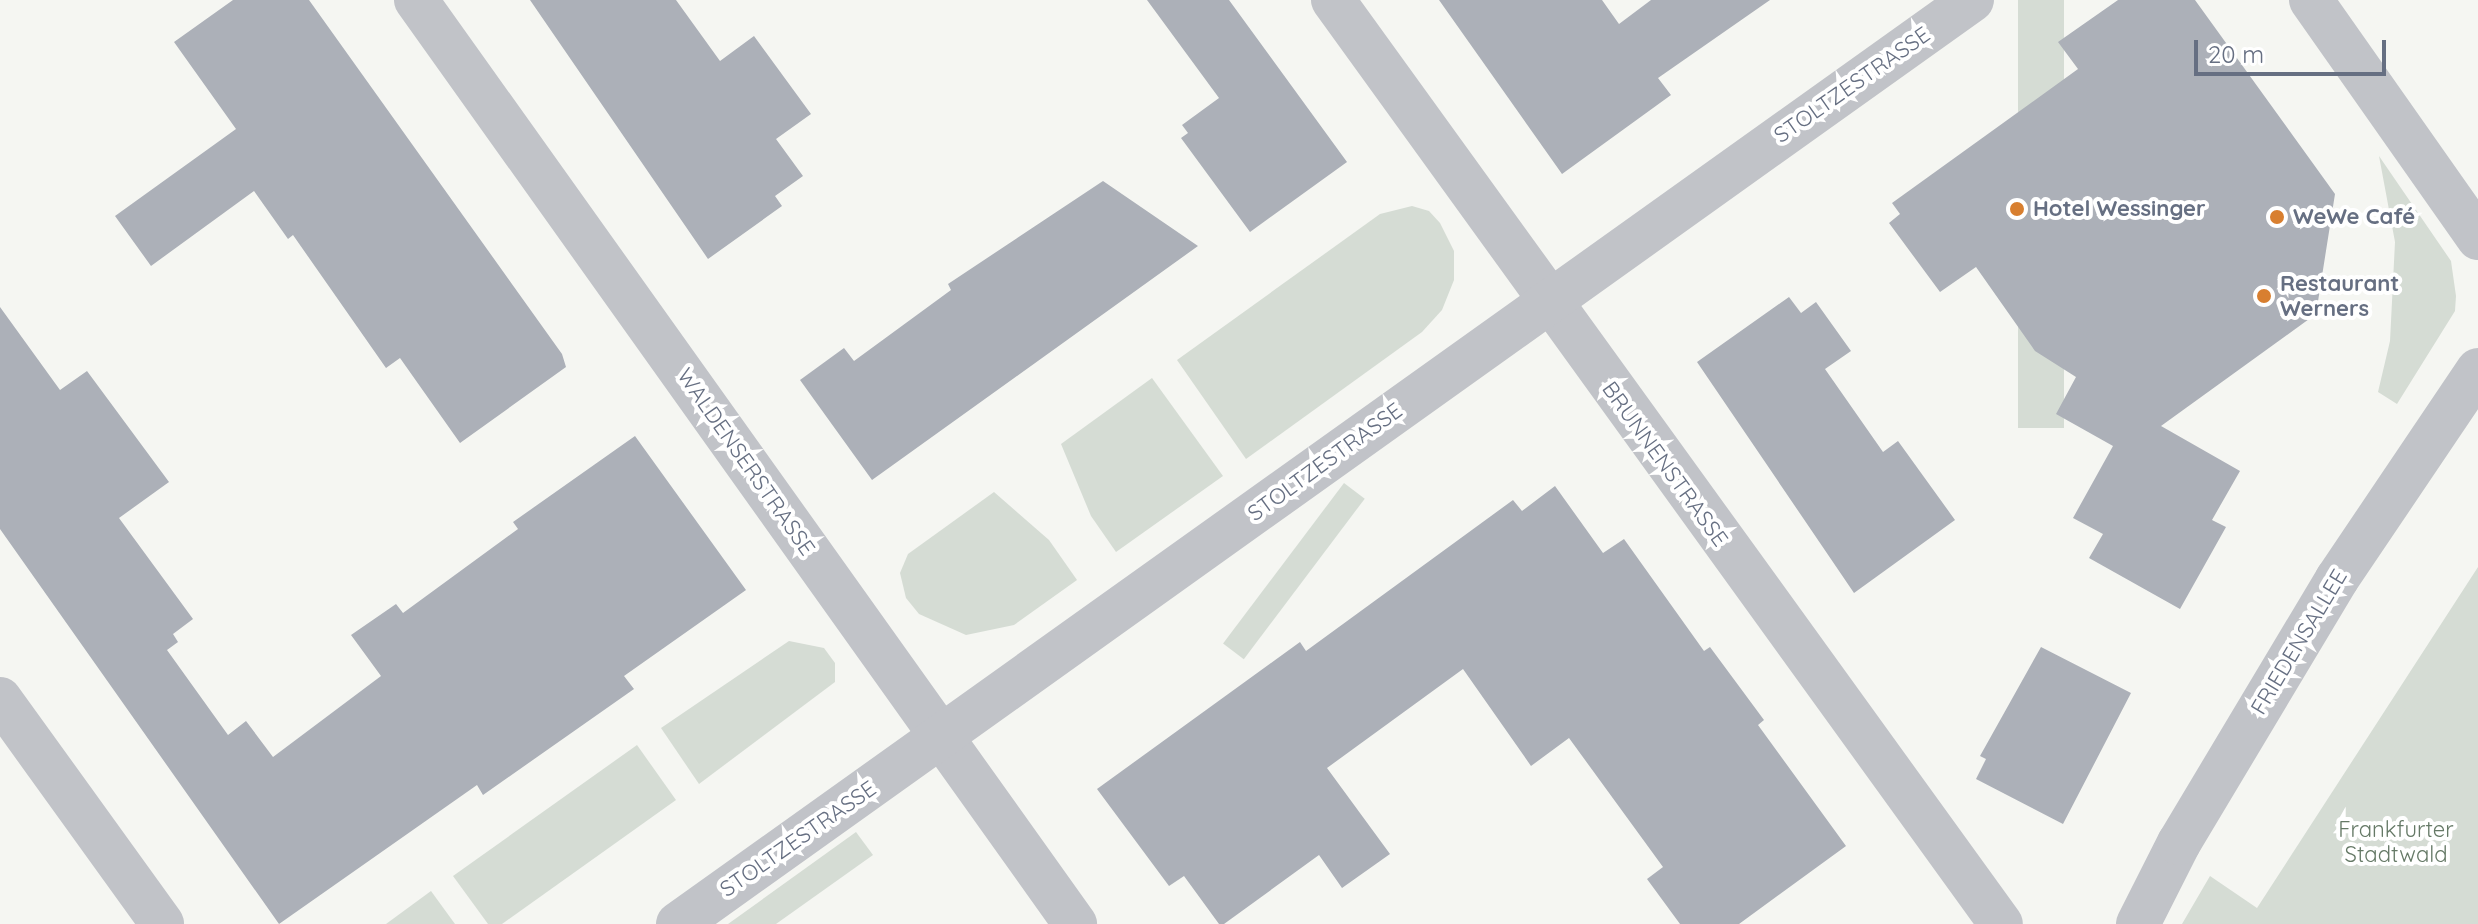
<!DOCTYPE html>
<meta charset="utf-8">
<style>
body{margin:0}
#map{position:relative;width:2478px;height:924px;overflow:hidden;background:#f5f6f2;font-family:Quicksand,sans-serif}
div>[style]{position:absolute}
.green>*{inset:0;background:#d5dcd4;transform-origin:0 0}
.building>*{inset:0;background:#acb0b8}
.minor>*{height:44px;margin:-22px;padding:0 22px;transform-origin:22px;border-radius:22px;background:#c1c3c8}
.tertiary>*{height:44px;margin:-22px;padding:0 22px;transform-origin:22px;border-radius:22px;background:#c1c3c8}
.dots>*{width:22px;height:22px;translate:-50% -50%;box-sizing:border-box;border:4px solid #fff;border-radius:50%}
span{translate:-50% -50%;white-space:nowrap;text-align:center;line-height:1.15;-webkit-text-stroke:8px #fff;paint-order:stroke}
.street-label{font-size:22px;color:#666f82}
.poi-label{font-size:22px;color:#666f82;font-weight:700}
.left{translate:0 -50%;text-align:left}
.park-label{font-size:22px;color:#657966}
.scale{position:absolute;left:2194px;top:40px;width:192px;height:36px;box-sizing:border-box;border:4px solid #666f82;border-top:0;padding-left:10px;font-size:24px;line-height:28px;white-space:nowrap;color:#666f82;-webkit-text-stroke:6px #fff;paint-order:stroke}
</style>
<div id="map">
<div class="green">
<div style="left:2018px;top:0;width:46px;height:428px"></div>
<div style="clip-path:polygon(2379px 156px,2451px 261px,2456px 296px,2455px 311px,2397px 404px,2378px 392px,2390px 341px,2395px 242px)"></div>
<div style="clip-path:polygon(1412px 206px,1429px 211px,1440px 223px,1454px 251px,1454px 280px,1442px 310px,1422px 332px,1246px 459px,1177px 360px,1380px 214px)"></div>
<div style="clip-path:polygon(1152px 378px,1223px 476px,1116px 552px,1091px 516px,1061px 444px)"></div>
<div style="left:1344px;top:483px;width:26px;height:201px;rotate:37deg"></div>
<div style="clip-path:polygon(994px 492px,1049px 540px,1077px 580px,1014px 625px,966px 635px,919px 614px,906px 598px,900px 573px,908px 554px)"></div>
<div style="clip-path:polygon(2478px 567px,2478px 924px,2182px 924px,2210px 876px,2257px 908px)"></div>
<div style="clip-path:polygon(789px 641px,824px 648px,835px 663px,835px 682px,699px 784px,661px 728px)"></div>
<div style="clip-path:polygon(637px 745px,676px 800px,502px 924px,488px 924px,453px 876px)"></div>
<div style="clip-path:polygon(856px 832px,873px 855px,776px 924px,728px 924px)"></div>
<div style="clip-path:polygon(431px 891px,455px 924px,386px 924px)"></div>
</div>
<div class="building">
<div style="clip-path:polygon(233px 0,309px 0,562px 354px,566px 367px,460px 443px,400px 358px,386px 368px,293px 235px,288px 239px,254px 191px,151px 266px,115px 216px,236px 129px,174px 42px)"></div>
<div style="clip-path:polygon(530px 0,676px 0,720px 61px,754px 36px,811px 114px,776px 139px,803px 176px,775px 196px,782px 206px,708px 259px)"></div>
<div style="clip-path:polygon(1147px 0,1229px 0,1347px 162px,1250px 232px,1181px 138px,1188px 133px,1182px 125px,1219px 98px)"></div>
<div style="clip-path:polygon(1439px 0,1602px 0,1619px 24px,1651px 0,1770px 0,1658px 78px,1671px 95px,1562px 174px)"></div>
<div style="clip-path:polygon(2118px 0,2195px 0,2335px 194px,2316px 314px,2161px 426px,2240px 471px,2212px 520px,2226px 527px,2180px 609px,2089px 558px,2103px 534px,2073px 518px,2113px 446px,2056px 414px,2076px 377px,2035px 351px,1976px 267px,1940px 292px,1889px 223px,1900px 214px,1892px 203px,2078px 69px,2058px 42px)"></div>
<div style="clip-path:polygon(1103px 181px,1198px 246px,872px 480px,800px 380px,844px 348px,854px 361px,951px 290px,948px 284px)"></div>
<div style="clip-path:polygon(1789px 297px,1801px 313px,1816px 302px,1851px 351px,1825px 369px,1883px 452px,1898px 441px,1955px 520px,1854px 593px,1697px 362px)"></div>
<div style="clip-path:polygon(0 307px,60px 390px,87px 371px,169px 482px,119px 518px,193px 619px,173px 634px,178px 642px,167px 650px,228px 735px,246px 721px,273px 757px,381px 676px,351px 635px,396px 604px,403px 613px,518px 529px,513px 522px,635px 436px,746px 590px,624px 676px,634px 689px,483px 795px,477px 785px,279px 924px,0 529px)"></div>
<div style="clip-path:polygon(1555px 486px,1603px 553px,1624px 539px,1704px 651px,1710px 647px,1764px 720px,1758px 725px,1846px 846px,1739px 924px,1680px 924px,1647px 879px,1663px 867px,1569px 738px,1531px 766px,1463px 669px,1327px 768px,1390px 854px,1342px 888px,1319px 855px,1224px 924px,1219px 924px,1184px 876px,1169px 886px,1097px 789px,1300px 642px,1306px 651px,1513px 500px,1522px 511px)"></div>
<div style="clip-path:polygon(2041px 647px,2131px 693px,2063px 824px,1976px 779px,1986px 759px,1980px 756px)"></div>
</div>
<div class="minor">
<div style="left:416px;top:0;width:1135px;rotate:54.5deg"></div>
<div style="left:1333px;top:0;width:1140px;rotate:54.14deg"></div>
<div style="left:2311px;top:0;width:291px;rotate:54.9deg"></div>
<div style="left:0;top:699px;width:277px;rotate:54.2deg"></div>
<div style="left:678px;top:924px;width:1590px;rotate:-35.53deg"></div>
</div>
<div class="tertiary">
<div style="left:2138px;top:924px;width:91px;rotate:-63.2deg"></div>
<div style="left:2179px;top:843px;width:308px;rotate:-59.1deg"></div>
<div style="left:2337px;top:579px;width:252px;rotate:-56deg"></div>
</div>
<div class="dots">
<div style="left:2017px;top:209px;background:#d87f30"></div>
<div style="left:2277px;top:217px;background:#d87f30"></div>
<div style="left:2264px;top:296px;background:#d87f30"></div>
</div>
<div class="street-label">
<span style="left:1852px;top:85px;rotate:-35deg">STOLTZESTRASSE</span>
<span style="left:746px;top:462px;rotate:55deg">WALDENSERSTRASSE</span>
<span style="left:1325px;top:462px;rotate:-36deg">STOLTZESTRASSE</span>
<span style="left:1665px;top:464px;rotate:54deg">BRUNNENSTRASSE</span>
<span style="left:2299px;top:642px;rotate:-59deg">FRIEDENSALLEE</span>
<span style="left:798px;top:839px;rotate:-35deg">STOLTZESTRASSE</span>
</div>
<div class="poi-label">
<span class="left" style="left:2033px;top:209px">Hotel Wessinger</span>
<span class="left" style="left:2293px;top:217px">WeWe Café</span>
<span class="left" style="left:2280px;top:296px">Restaurant<br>Werners</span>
</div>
<div class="park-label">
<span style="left:2396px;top:842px">Frankfurter<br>Stadtwald</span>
</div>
<div class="scale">20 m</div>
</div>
